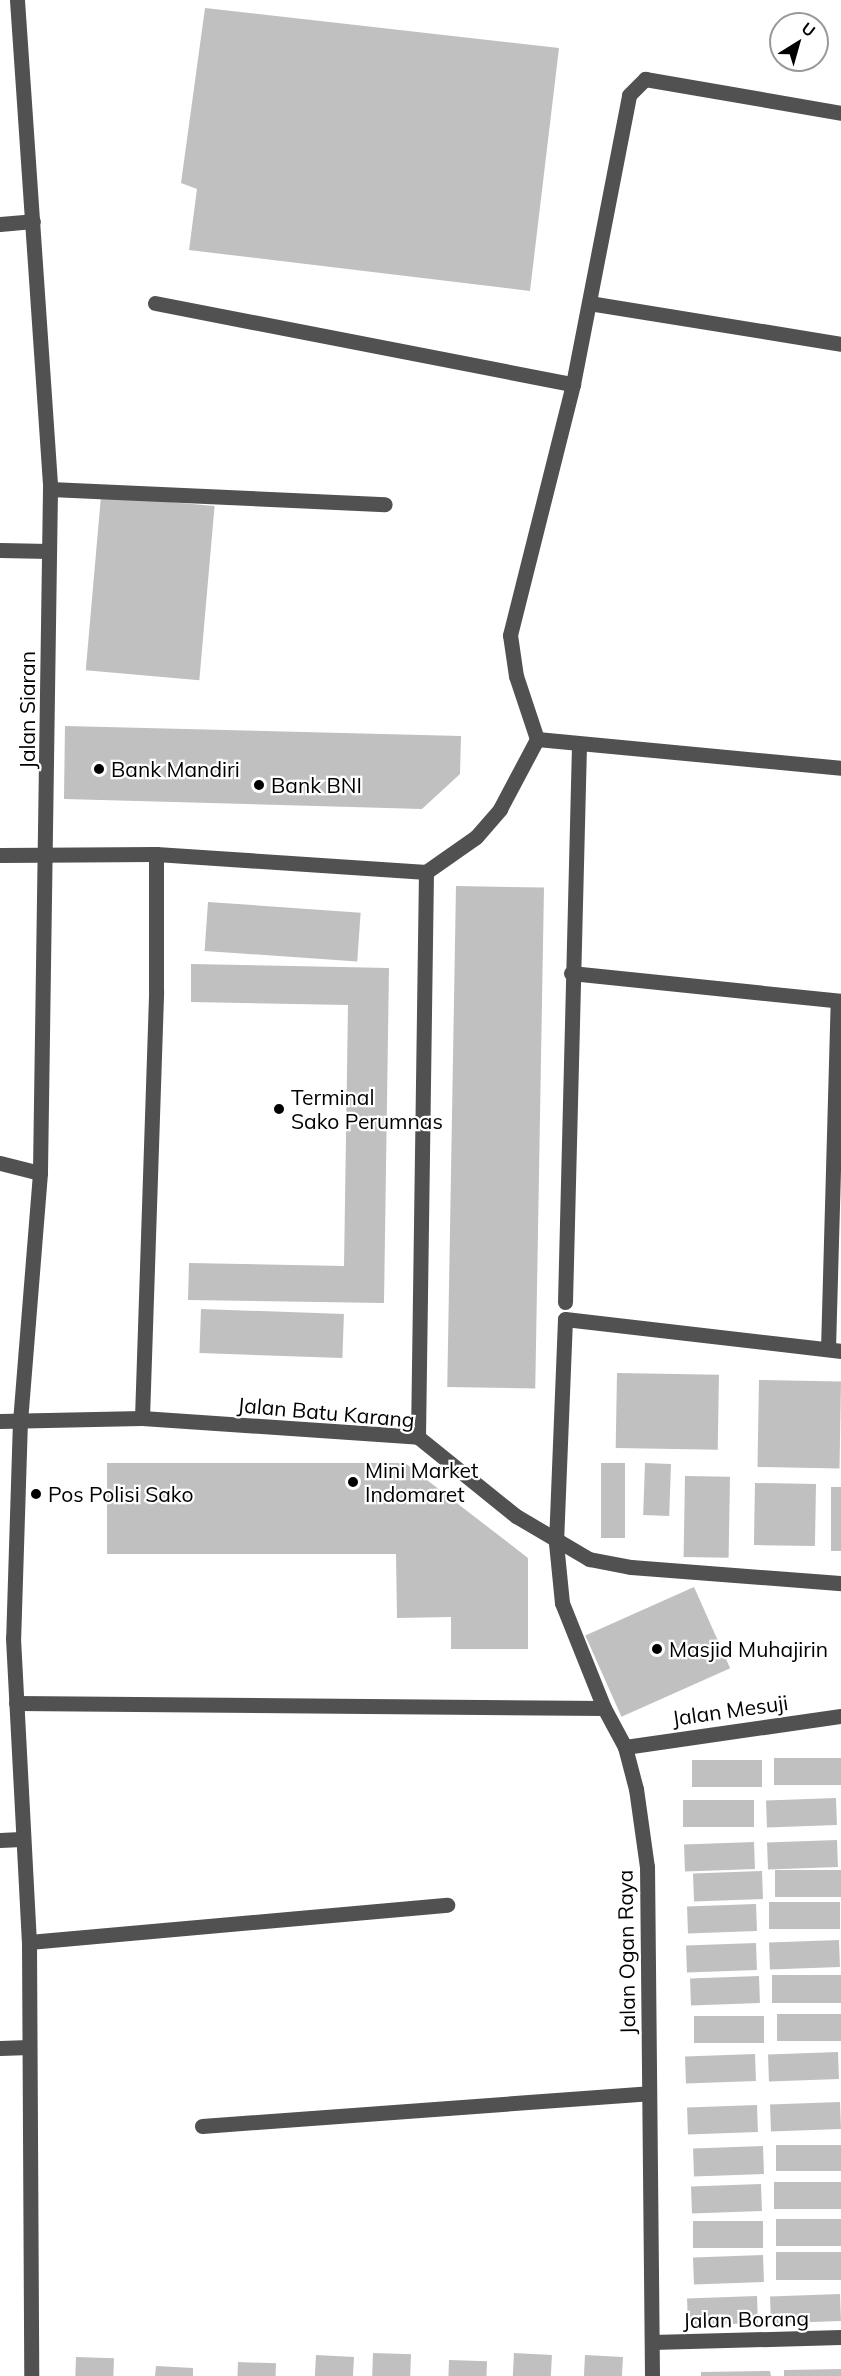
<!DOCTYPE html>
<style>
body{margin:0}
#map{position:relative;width:841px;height:2376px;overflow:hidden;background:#fff;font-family:Mulish,sans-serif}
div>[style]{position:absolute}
.building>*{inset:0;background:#c0c0c0;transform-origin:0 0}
.minor>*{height:15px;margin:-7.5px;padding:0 7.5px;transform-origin:7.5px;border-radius:7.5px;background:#515151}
.dots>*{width:16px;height:16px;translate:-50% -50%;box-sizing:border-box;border:3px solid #fff;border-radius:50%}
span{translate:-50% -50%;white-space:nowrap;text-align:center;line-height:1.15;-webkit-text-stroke:4.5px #fff;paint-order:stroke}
.street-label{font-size:21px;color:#000}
.poi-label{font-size:21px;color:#000}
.left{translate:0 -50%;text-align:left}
.north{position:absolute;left:769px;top:12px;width:60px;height:60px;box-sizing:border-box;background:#fff;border:2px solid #999;border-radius:50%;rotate:37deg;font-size:16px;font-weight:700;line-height:24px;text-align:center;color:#000}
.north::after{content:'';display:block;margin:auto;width:21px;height:27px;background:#000;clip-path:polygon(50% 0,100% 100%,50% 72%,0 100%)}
</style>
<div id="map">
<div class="building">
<div style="clip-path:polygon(205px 8px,559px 48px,530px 291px,189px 250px,197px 189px,181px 183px)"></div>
<div style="left:101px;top:496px;width:114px;height:175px;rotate:5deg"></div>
<div style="clip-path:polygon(65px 726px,461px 736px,460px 774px,422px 809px,64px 799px)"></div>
<div style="left:456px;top:886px;width:88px;height:501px;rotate:1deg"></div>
<div style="left:208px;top:902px;width:153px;height:49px;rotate:4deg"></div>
<div style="clip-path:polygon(191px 964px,389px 968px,384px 1303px,188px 1300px,189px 1263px,344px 1266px,348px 1005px,191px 1002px)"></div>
<div style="left:201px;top:1309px;width:143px;height:44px;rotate:2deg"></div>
<div style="left:617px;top:1373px;width:102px;height:75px;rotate:1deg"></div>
<div style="left:759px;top:1380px;width:82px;height:87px;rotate:1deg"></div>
<div style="clip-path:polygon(107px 1463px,405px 1463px,528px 1558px,528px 1649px,451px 1649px,451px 1617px,397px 1618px,396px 1554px,107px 1554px)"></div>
<div style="left:601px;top:1463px;width:24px;height:75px"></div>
<div style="left:645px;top:1463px;width:26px;height:52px;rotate:2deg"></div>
<div style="left:685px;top:1476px;width:45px;height:81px;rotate:1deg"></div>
<div style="left:755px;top:1483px;width:61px;height:62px;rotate:1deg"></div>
<div style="left:831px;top:1487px;width:10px;height:64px"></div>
<div style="left:694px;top:1587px;width:89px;height:119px;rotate:66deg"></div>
<div style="left:841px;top:1758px;width:27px;height:67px;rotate:90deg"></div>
<div style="left:762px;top:1760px;width:27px;height:70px;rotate:90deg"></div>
<div style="left:836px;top:1798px;width:27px;height:70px;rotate:88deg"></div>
<div style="left:754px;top:1800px;width:27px;height:71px;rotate:90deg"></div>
<div style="left:837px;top:1840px;width:27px;height:70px;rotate:88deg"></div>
<div style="left:754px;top:1842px;width:27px;height:70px;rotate:88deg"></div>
<div style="left:841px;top:1870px;width:27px;height:66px;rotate:90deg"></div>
<div style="left:762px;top:1871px;width:28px;height:69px;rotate:88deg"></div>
<div style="left:840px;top:1902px;width:27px;height:71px;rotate:90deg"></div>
<div style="left:756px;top:1904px;width:27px;height:69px;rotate:88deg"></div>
<div style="left:839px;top:1940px;width:27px;height:70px;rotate:88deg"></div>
<div style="left:756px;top:1943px;width:27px;height:70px;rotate:88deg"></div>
<div style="left:772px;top:1975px;width:69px;height:28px"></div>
<div style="left:759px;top:1976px;width:27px;height:69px;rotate:88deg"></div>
<div style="left:841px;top:2014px;width:27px;height:64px;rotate:90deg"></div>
<div style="left:764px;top:2016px;width:27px;height:70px;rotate:90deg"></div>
<div style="left:838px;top:2052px;width:27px;height:70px;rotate:88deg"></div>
<div style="left:755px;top:2054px;width:27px;height:70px;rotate:88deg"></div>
<div style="left:840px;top:2102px;width:27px;height:70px;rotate:88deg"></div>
<div style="left:757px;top:2105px;width:27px;height:70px;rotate:88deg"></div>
<div style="left:841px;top:2145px;width:26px;height:65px;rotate:90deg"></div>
<div style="left:763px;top:2146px;width:28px;height:70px;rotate:88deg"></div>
<div style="left:841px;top:2182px;width:27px;height:67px;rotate:90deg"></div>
<div style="left:761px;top:2184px;width:27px;height:70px;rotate:88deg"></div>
<div style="left:841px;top:2219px;width:27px;height:65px;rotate:90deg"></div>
<div style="left:763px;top:2221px;width:27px;height:70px;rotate:90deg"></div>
<div style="left:841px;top:2252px;width:28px;height:65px;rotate:90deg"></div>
<div style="left:763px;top:2255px;width:27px;height:70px;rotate:88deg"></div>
<div style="left:840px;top:2294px;width:27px;height:70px;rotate:88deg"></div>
<div style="left:757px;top:2296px;width:27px;height:70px;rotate:88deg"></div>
<div style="left:373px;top:2353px;width:38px;height:23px;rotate:2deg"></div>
<div style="left:514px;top:2353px;width:38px;height:23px;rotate:3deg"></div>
<div style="left:316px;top:2355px;width:38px;height:21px;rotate:3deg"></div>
<div style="left:585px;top:2355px;width:38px;height:21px;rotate:3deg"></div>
<div style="left:76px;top:2357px;width:38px;height:19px;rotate:2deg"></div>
<div style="left:449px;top:2360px;width:38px;height:16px;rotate:2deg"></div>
<div style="left:238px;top:2362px;width:38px;height:14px;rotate:2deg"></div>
<div style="clip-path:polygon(156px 2366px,193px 2368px,193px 2376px,155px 2376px)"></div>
<div style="clip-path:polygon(841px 2369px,841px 2376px,784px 2376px,784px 2370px)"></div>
<div style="clip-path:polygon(770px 2371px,771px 2376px,701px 2376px,701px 2372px)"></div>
</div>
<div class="minor">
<div style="left:17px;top:0;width:490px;rotate:86.1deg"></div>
<div style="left:50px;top:489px;width:684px;rotate:90.84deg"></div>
<div style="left:40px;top:1173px;width:248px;rotate:94.6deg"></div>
<div style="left:20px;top:1420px;width:218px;rotate:91.8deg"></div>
<div style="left:13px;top:1638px;width:304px;rotate:87deg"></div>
<div style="left:29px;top:1942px;width:434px;rotate:89.7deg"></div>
<div style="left:0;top:224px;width:33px;rotate:-5deg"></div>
<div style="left:155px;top:303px;width:426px;rotate:11deg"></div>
<div style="left:589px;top:303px;width:255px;rotate:9.2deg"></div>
<div style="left:50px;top:489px;width:335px;rotate:2.6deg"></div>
<div style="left:0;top:550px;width:49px;rotate:1.2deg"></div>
<div style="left:537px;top:739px;width:66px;rotate:-108.4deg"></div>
<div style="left:516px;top:676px;width:41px;rotate:-98.3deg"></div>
<div style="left:510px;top:635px;width:259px;rotate:-75.9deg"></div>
<div style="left:573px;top:384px;width:294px;rotate:-79deg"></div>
<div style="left:629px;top:95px;width:23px;rotate:-45deg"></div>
<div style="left:645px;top:79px;width:199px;rotate:9.8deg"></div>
<div style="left:0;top:855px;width:156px;rotate:-0.4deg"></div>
<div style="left:156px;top:854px;width:271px;rotate:3.8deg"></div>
<div style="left:426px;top:872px;width:61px;rotate:-35deg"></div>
<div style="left:476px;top:837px;width:37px;rotate:-49deg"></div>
<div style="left:500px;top:809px;width:79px;rotate:-62.1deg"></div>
<div style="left:537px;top:739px;width:305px;rotate:5.4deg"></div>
<div style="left:571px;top:973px;width:271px;rotate:5.9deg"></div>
<div style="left:0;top:1163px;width:41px;rotate:14deg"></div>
<div style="left:565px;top:1302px;width:556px;rotate:-88.56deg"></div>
<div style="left:828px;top:1349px;width:348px;rotate:-88.4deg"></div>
<div style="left:142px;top:1418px;width:427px;rotate:-88.1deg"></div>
<div style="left:156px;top:991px;width:137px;rotate:-90deg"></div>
<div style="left:0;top:1421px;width:142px;rotate:-1.2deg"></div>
<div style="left:142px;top:1418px;width:277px;rotate:3.9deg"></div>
<div style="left:418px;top:1437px;width:126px;rotate:38.9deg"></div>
<div style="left:516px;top:1516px;width:85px;rotate:30.5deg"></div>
<div style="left:589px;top:1559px;width:43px;rotate:10.8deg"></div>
<div style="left:631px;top:1567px;width:211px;rotate:4.4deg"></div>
<div style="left:418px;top:1437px;width:565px;rotate:-89.19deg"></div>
<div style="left:16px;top:1703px;width:588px;rotate:0.49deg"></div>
<div style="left:625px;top:1747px;width:218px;rotate:-8.2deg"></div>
<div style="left:0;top:1840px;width:21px;rotate:-3deg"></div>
<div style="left:29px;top:1942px;width:420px;rotate:-5.1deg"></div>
<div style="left:0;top:2048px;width:29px;rotate:-2deg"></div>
<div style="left:202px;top:2126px;width:448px;rotate:-4.2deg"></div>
<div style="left:652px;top:2342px;width:189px;rotate:-1.5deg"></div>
<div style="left:652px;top:2376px;width:509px;rotate:-90.56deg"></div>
<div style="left:647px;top:1867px;width:79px;rotate:-98deg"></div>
<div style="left:636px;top:1789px;width:43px;rotate:-104.7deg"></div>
<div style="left:625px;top:1747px;width:44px;rotate:-118.3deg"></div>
<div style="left:604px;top:1708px;width:113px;rotate:-111.8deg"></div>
<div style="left:562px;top:1603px;width:60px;rotate:-95.7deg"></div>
<div style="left:556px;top:1543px;width:224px;rotate:-87.7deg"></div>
<div style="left:565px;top:1319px;width:278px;rotate:6.6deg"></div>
</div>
<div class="dots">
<div style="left:99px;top:769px;background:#000"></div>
<div style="left:259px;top:785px;background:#000"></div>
<div style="left:279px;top:1109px;background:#000"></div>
<div style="left:353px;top:1482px;background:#000"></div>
<div style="left:36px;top:1494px;background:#000"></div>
<div style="left:657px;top:1649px;background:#000"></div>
</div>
<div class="street-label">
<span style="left:27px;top:710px;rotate:-90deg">Jalan Siaran</span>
<span style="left:326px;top:1412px;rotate:5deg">Jalan Batu Karang</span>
<span style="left:730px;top:1710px;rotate:-8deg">Jalan Mesuji</span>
<span style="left:626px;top:1952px;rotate:-91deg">Jalan Ogan Raya</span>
<span style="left:746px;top:2319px;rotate:-1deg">Jalan Borang</span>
</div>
<div class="poi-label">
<span class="left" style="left:111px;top:769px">Bank Mandiri</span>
<span class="left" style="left:271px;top:785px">Bank BNI</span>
<span class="left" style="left:291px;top:1109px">Terminal<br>Sako Perumnas</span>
<span class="left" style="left:365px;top:1482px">Mini Market<br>Indomaret</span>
<span class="left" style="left:48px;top:1494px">Pos Polisi Sako</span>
<span class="left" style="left:669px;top:1649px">Masjid Muhajirin</span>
</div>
<div class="north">U</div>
</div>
